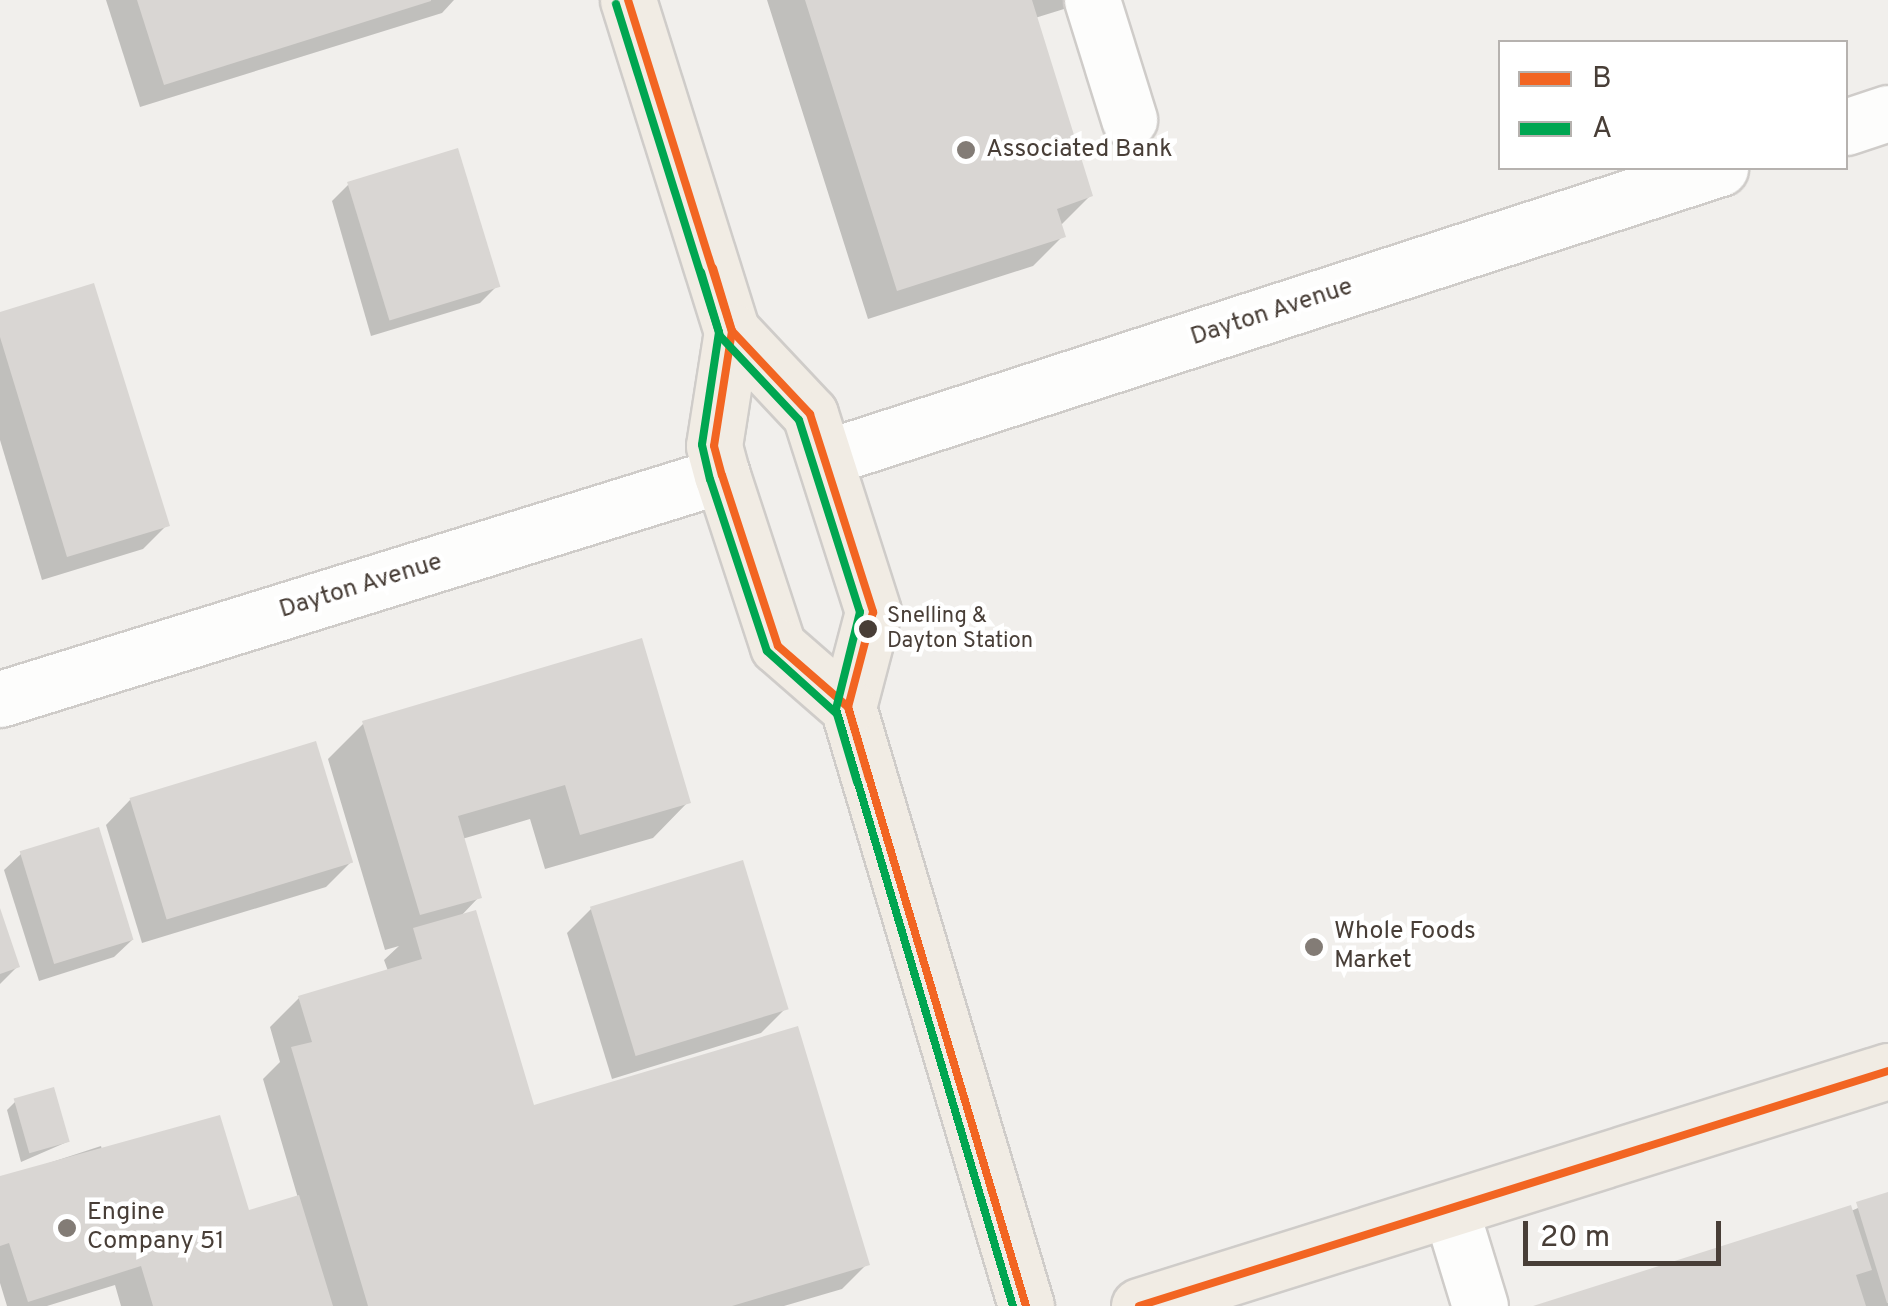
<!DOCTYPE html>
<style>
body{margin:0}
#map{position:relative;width:1888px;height:1306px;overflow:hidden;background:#f1efec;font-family:Overpass,sans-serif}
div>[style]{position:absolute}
.shadow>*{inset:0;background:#0003}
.building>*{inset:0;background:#d9d6d3;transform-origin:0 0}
.roads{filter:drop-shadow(2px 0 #cfccc9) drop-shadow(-2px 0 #cfccc9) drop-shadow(0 2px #cfccc9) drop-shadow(0 -2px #cfccc9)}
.minor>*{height:55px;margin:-27.5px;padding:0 27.5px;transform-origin:27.5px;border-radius:27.5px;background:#fdfdfc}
.major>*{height:55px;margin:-27.5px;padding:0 27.5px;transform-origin:27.5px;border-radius:27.5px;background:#f1ece4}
.bus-1>*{height:8px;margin:-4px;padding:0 4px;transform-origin:4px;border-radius:4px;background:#f26522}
.bus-2>*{height:8px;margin:-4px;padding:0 4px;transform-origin:4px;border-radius:4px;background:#00a651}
.dots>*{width:28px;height:28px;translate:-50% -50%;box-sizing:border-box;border:5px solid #fff;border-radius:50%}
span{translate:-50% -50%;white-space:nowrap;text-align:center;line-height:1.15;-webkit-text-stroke:9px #fff;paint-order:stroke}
.bus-label{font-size:22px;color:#483e37}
.left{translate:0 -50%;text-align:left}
.poi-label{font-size:25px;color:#483e37}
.street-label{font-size:25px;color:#483e37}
.legend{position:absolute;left:1498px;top:40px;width:350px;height:130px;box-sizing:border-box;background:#fff;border:2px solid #b6b2af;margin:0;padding:12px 18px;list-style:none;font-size:30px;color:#483e37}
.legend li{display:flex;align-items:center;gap:20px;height:50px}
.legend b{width:50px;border:2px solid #b6b2af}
.scale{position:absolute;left:1523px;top:1221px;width:198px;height:45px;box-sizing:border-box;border:5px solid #483e37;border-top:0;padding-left:12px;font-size:30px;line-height:35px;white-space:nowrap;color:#483e37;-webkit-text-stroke:8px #fff;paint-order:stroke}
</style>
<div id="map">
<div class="shadow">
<div style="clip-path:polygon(106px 0,454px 0,442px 13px,140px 107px)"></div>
<div style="clip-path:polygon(767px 0,1093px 0,1035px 18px,1090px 196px,1060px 226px,1063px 236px,1033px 266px,868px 319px)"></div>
<div style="clip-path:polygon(349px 184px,497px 286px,480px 303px,371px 336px,332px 201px)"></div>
<div style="clip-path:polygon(0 315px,167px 525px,143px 549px,42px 580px,0 440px)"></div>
<div style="clip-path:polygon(364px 723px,688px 802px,653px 838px,545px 869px,530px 819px,462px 839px,479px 897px,459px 918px,531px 1104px,867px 1264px,842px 1289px,784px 1306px,121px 1306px,115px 1285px,47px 1306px,7px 1306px,0 1283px,0 1179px,101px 1146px,103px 1154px,247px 1213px,298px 1198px,263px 1079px,280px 1062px,270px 1027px,299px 998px,388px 971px,384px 960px,399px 946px,385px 950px,328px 759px)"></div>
<div style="clip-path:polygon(130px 800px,351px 862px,326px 887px,142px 943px,106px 825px)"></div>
<div style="clip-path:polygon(22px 853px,132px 940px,114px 957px,39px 981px,4px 870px)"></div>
<div style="clip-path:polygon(592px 908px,785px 1009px,761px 1033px,612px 1079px,567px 933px)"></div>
<div style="clip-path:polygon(0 914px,17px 967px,0 984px)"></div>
<div style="clip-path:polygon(15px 1102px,67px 1142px,21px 1162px,7px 1110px)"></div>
<div style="clip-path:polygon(1888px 1195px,1888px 1306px,1539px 1306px,1851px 1211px)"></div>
</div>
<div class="building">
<div style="clip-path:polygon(137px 0,431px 0,431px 1px,164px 85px)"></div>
<div style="clip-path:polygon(805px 0,1032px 0,1093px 196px,1057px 209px,1066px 237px,897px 291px)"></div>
<div style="left:458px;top:148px;width:145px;height:116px;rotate:73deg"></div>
<div style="clip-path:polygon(94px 283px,170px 526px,67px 557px,0 337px,0 312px)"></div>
<div style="clip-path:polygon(642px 638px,691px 803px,580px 835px,565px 785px,458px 816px,482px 898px,420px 915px,362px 721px)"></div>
<div style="left:316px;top:741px;width:127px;height:195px;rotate:73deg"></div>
<div style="left:99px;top:827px;width:118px;height:83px;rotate:73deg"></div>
<div style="left:743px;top:860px;width:156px;height:160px;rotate:73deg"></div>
<div style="clip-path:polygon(0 908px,20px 967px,0 974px)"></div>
<div style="clip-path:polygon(476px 910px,534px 1105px,798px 1026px,870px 1265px,732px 1306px,368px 1306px,291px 1047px,312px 1042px,298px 996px,422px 959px,413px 928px)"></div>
<div style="left:54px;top:1087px;width:57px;height:42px;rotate:74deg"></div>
<div style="clip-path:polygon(220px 1115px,249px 1210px,299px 1195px,333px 1306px,153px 1306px,141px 1266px,28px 1302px,9px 1243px,0 1246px,0 1176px)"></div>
<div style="clip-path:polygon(1888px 1192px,1888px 1303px,1887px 1303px,1856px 1202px)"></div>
<div style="clip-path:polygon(1851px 1205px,1872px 1270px,1856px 1275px,1866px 1306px,1533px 1306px)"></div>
</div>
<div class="roads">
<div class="minor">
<div style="left:1092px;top:0;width:125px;rotate:72.7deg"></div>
<div style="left:1846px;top:127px;width:44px;rotate:-18.4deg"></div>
<div style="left:825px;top:458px;width:941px;rotate:-17.95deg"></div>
<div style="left:0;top:699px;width:756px;rotate:-17.24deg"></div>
<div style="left:1451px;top:1211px;width:99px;rotate:73deg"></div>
</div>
<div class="major">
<div style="left:628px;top:0;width:347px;rotate:72.6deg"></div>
<div style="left:732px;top:331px;width:114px;rotate:46.8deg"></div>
<div style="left:810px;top:414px;width:208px;rotate:72.3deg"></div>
<div style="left:873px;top:612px;width:98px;rotate:104.7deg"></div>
<div style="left:848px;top:707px;width:625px;rotate:73.45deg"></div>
<div style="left:732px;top:331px;width:116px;rotate:98.9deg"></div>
<div style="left:714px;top:446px;width:30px;rotate:75deg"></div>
<div style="left:722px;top:475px;width:180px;rotate:71.9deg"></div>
<div style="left:778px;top:646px;width:93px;rotate:41.1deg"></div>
<div style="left:1139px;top:1306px;width:785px;rotate:-17.42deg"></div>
</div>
</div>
<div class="bus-1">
<div style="left:628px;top:0;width:347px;rotate:72.6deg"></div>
<div style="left:732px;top:331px;width:114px;rotate:46.8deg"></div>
<div style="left:810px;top:414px;width:208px;rotate:72.3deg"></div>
<div style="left:873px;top:612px;width:98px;rotate:104.7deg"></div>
<div style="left:848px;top:707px;width:625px;rotate:73.45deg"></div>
<div style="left:713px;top:268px;width:66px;rotate:73.2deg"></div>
<div style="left:732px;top:331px;width:116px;rotate:98.9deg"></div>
<div style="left:714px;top:446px;width:30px;rotate:75deg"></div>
<div style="left:722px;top:475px;width:180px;rotate:71.9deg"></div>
<div style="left:778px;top:646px;width:93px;rotate:41.1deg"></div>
<div style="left:848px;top:707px;width:75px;rotate:73.7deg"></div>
<div style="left:1139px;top:1306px;width:785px;rotate:-17.42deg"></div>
</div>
<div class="bus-2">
<div style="left:616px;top:4px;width:348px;rotate:72.6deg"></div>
<div style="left:720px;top:336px;width:115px;rotate:46.8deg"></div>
<div style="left:799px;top:420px;width:201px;rotate:72.4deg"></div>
<div style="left:860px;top:612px;width:100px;rotate:103.9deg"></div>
<div style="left:836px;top:709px;width:623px;rotate:73.49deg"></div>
<div style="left:701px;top:272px;width:63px;rotate:73.3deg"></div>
<div style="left:719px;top:332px;width:114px;rotate:98.6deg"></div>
<div style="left:702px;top:445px;width:35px;rotate:77deg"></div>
<div style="left:710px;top:479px;width:181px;rotate:71.7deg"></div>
<div style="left:767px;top:651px;width:94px;rotate:42deg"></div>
<div style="left:837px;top:714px;width:71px;rotate:73.6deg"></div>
</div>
<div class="dots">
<div style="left:966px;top:150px;background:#837c76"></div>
<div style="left:868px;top:629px;background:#483e37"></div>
<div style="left:1314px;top:947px;background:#837c76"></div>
<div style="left:67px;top:1228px;background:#837c76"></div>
</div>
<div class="bus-label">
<span class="left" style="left:887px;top:629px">Snelling &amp;<br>Dayton Station</span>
</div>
<div class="poi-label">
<span class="left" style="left:986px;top:150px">Associated Bank</span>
<span class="left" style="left:1334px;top:947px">Whole Foods<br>Market</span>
<span class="left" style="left:87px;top:1228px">Engine<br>Company 51</span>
</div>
<div class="street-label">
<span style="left:1272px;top:313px;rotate:-18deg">Dayton Avenue</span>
<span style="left:361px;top:587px;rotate:-17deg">Dayton Avenue</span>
</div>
<ul class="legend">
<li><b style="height:12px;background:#f26522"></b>B</li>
<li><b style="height:12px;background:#00a651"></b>A</li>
</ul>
<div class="scale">20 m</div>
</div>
